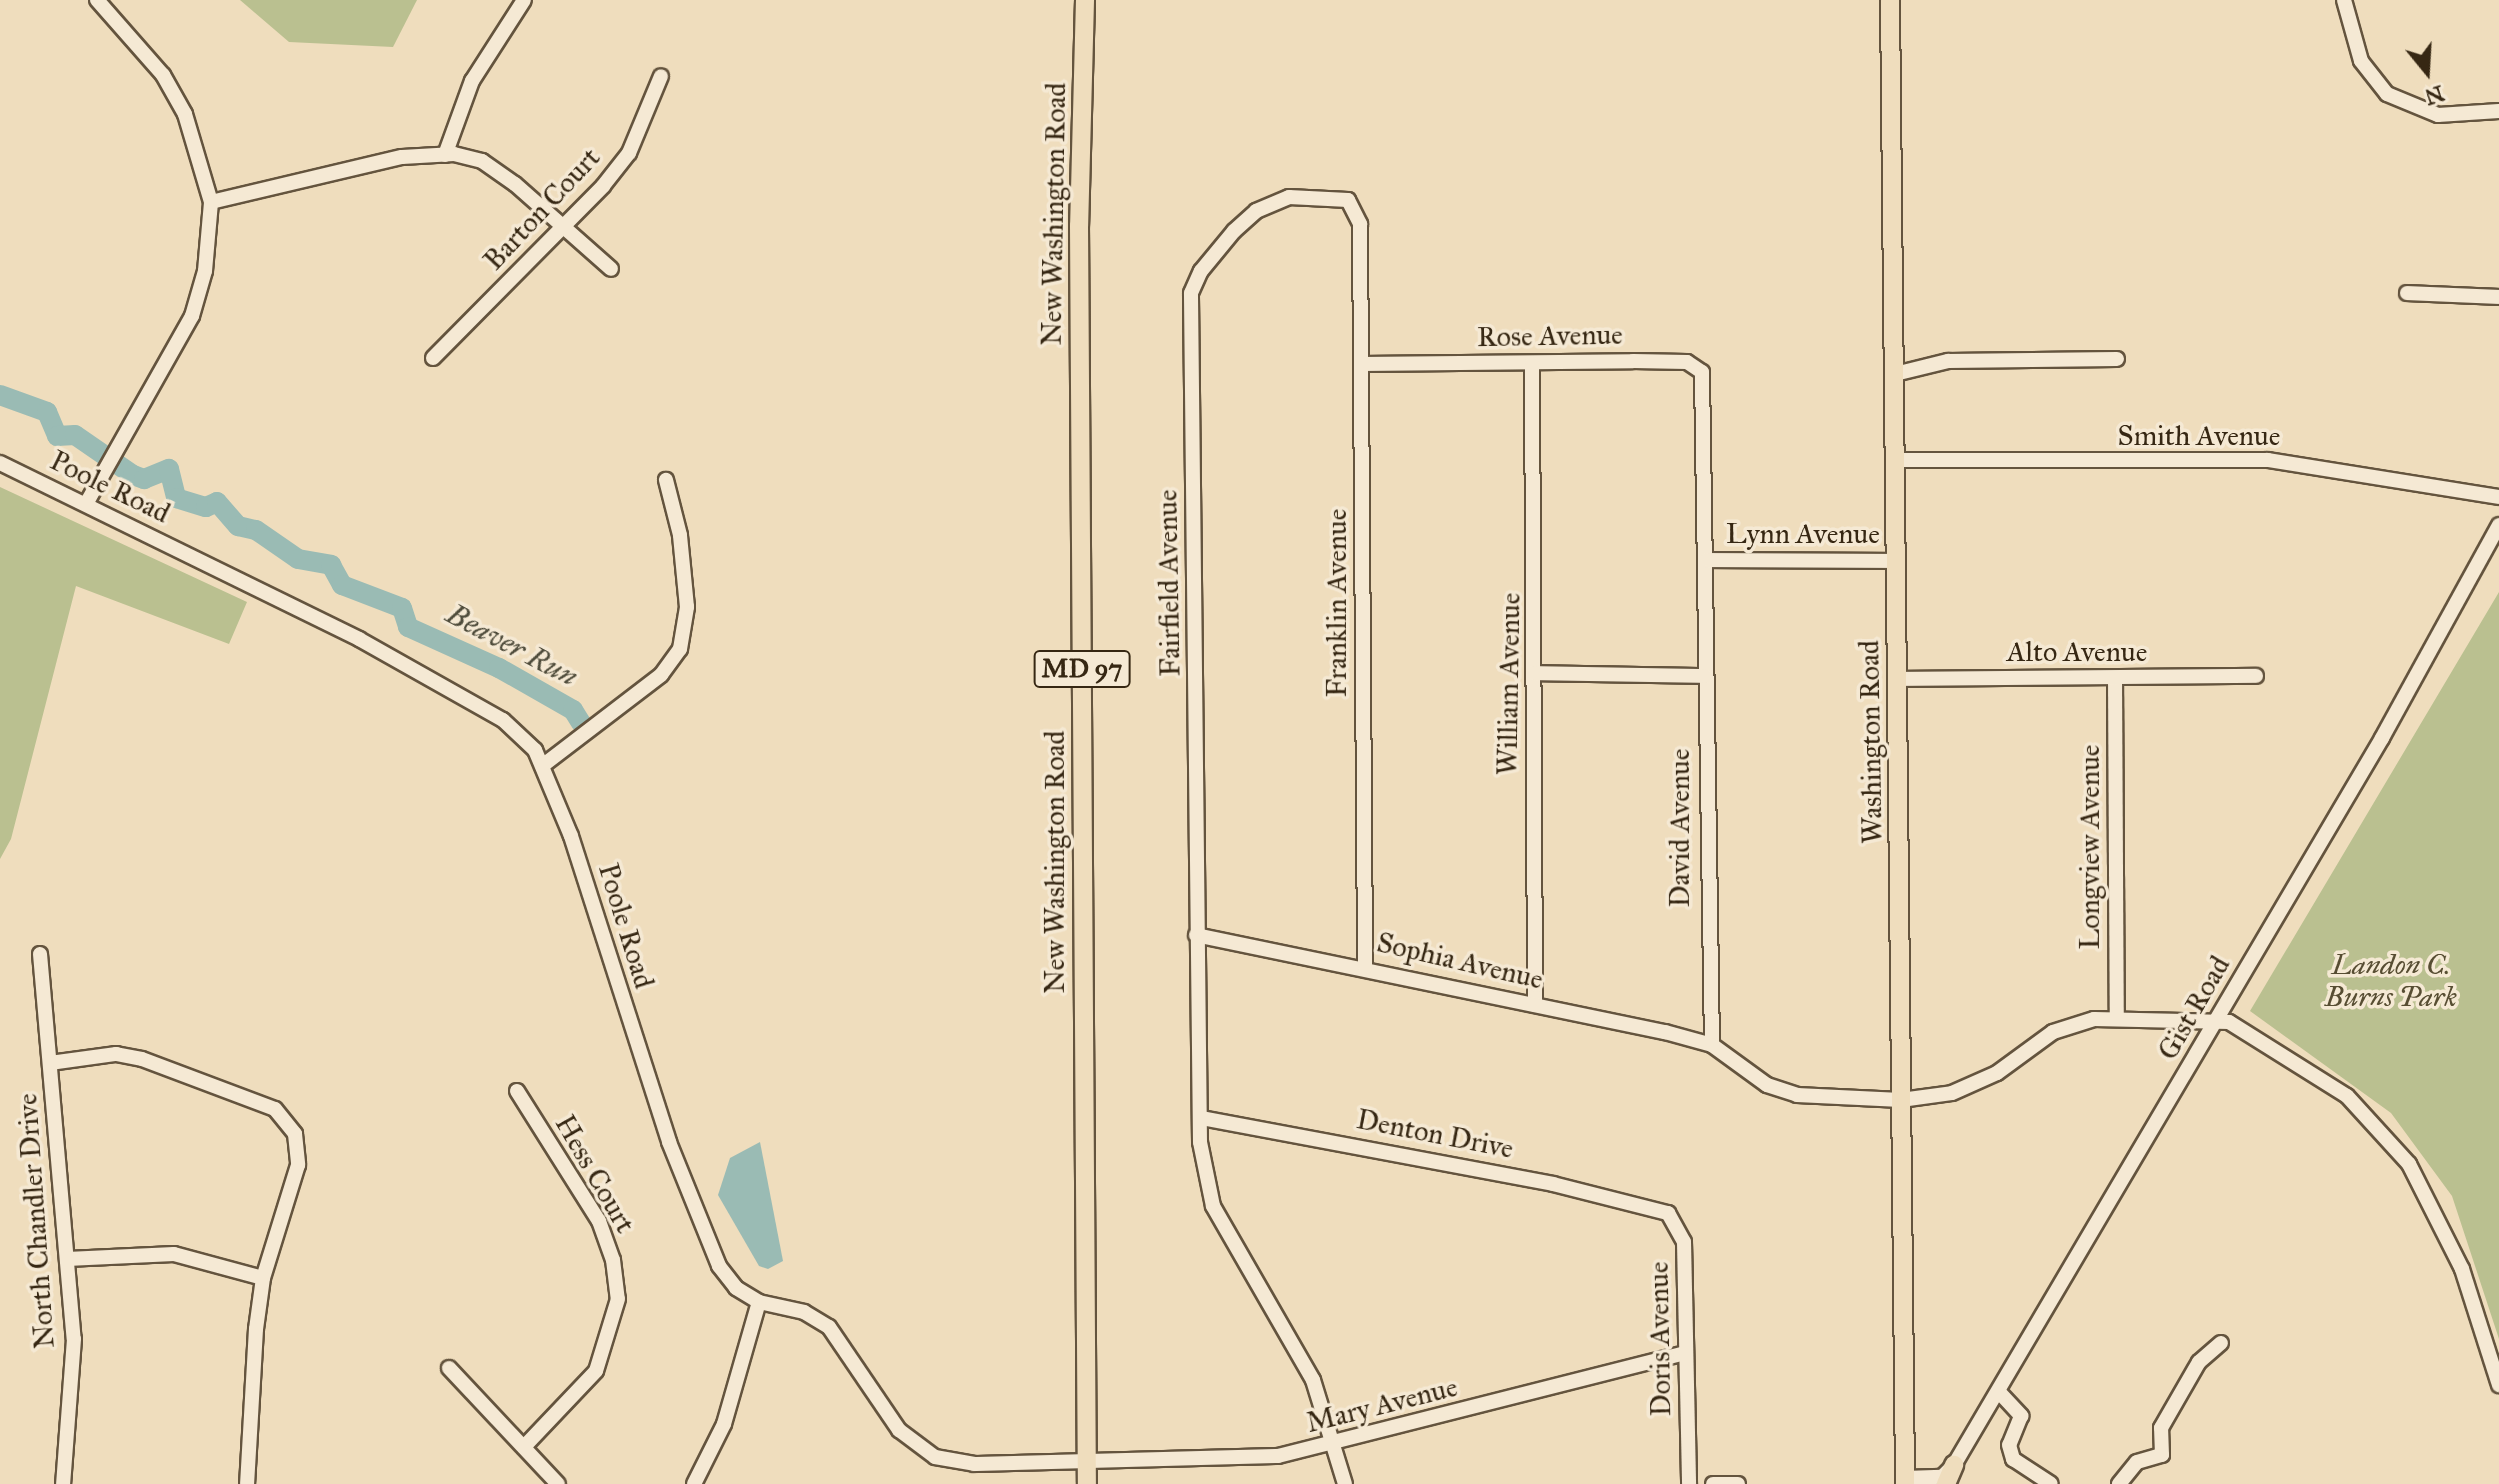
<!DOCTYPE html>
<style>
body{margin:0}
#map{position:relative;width:2499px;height:1484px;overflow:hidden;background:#efddbd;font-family:"IM FELL Great Primer",serif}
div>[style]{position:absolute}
.green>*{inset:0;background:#bac090}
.water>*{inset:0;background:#9abbb4}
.river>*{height:20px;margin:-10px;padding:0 10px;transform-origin:10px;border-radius:10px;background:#9abbb4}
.roads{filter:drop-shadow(2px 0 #64543e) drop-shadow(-2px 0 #64543e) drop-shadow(0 2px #64543e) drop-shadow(0 -2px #64543e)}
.minor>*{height:14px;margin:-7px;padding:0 7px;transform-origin:7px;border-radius:7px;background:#f5e9d4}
.major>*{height:18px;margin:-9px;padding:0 9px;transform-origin:9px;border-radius:9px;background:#efddbd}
span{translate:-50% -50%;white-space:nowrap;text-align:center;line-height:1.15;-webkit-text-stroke:7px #f5e9d4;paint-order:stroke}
.shield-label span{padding:2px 6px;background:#f5e9d4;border:2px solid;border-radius:6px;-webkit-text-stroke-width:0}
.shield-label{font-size:26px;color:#362713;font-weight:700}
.street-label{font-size:28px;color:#362713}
.park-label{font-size:28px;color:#574d32;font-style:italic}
.water-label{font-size:30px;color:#4f4c3b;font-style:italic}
.north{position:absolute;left:2387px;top:32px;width:80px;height:80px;-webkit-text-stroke:6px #f5e9d4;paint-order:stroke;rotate:162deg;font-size:22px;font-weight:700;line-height:32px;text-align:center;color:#362713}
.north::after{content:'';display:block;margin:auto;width:28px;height:36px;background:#362713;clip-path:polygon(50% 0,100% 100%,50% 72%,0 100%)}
</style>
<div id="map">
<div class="green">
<div style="clip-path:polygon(240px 0,417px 0,393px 47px,289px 42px)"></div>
<div style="clip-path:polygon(0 487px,247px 602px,229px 644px,76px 586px,11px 839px,0 859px)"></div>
<div style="clip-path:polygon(2499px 592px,2499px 1339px,2452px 1196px,2391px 1113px,2250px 1011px)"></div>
</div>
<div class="water">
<div style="clip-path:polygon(760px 1142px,783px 1261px,768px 1269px,759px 1266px,718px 1195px,730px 1158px)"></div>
</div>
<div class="river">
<div style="left:0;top:395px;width:50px;rotate:19.9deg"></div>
<div style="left:47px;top:412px;width:26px;rotate:67deg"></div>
<div style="left:57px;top:436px;width:18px;rotate:-3deg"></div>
<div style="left:75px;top:435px;width:70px;rotate:34.6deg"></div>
<div style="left:133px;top:475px;width:12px;rotate:20deg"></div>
<div style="left:144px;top:479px;width:27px;rotate:-22deg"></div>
<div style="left:169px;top:469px;width:30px;rotate:76deg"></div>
<div style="left:176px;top:498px;width:31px;rotate:17deg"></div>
<div style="left:206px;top:507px;width:12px;rotate:-24deg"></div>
<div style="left:217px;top:502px;width:32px;rotate:49deg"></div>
<div style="left:238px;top:526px;width:18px;rotate:13deg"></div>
<div style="left:256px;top:530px;width:51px;rotate:34.6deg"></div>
<div style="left:298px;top:559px;width:34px;rotate:10deg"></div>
<div style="left:331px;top:565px;width:23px;rotate:61deg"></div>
<div style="left:342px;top:585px;width:64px;rotate:21deg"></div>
<div style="left:402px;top:608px;width:20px;rotate:72deg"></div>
<div style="left:408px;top:627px;width:100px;rotate:24.3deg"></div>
<div style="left:499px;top:668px;width:85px;rotate:29.6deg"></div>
<div style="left:573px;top:710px;width:15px;rotate:58deg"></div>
</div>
<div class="roads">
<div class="minor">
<div style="left:2344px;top:0;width:63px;rotate:74.4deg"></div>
<div style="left:2361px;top:61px;width:42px;rotate:51.8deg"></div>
<div style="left:2387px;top:94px;width:55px;rotate:22.4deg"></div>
<div style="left:2438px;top:115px;width:61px;rotate:-3.8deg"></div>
<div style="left:445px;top:155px;width:79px;rotate:-70deg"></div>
<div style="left:472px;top:81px;width:96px;rotate:-57.3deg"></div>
<div style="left:211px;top:202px;width:196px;rotate:-13.3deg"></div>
<div style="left:402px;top:157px;width:52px;rotate:-3.3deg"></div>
<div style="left:454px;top:154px;width:29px;rotate:14deg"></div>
<div style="left:482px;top:161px;width:40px;rotate:34.9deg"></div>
<div style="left:515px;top:184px;width:128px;rotate:41.5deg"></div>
<div style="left:2407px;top:293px;width:92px;rotate:2.5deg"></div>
<div style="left:433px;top:358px;width:242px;rotate:-45.3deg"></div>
<div style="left:603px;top:186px;width:42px;rotate:-51.8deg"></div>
<div style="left:629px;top:153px;width:83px;rotate:-67.4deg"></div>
<div style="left:1362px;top:364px;width:271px;rotate:-0.6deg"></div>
<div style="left:1633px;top:361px;width:54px;rotate:1.1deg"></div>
<div style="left:1687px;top:362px;width:18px;rotate:34deg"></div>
<div style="left:1702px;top:372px;width:673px;rotate:89.15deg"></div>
<div style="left:1532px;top:364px;width:641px;rotate:89.73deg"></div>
<div style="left:1895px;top:374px;width:55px;rotate:-13.8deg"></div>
<div style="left:1948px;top:361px;width:169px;rotate:-0.7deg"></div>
<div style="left:1896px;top:460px;width:372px"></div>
<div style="left:2268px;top:460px;width:234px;rotate:9.1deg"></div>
<div style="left:0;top:463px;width:400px;rotate:26.1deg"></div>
<div style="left:359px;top:639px;width:165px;rotate:29.4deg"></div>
<div style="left:503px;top:720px;width:44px;rotate:43.2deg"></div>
<div style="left:535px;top:750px;width:93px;rotate:67.3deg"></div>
<div style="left:571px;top:836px;width:321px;rotate:72.2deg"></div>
<div style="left:669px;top:1142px;width:134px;rotate:68deg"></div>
<div style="left:719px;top:1266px;width:28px;rotate:52deg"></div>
<div style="left:736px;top:1288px;width:27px;rotate:31deg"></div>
<div style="left:759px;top:1302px;width:46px;rotate:12.5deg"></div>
<div style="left:804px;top:1312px;width:29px;rotate:31deg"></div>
<div style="left:829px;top:1327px;width:125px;rotate:55.8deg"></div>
<div style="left:899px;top:1430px;width:45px;rotate:36.9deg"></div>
<div style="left:935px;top:1457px;width:40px;rotate:10deg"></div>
<div style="left:974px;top:1464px;width:304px;rotate:-1.5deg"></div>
<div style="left:1278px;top:1456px;width:419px;rotate:-14.2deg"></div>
<div style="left:86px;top:504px;width:216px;rotate:-60.6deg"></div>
<div style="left:192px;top:316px;width:47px;rotate:-73.9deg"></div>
<div style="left:205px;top:271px;width:69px;rotate:-85deg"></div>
<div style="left:211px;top:202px;width:92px;rotate:-106.5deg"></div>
<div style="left:185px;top:114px;width:45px;rotate:-119.4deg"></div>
<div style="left:163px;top:75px;width:100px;rotate:-131.3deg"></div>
<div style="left:1708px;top:560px;width:189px;rotate:0.3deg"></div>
<div style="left:1534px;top:673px;width:172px;rotate:1deg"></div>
<div style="left:2115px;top:678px;width:339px;rotate:89.7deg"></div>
<div style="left:1898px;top:679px;width:358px;rotate:-0.5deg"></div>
<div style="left:546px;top:763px;width:145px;rotate:-37.4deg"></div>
<div style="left:661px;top:675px;width:32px;rotate:-54deg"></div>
<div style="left:680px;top:649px;width:43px;rotate:-80.5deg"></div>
<div style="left:687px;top:607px;width:72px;rotate:-95.6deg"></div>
<div style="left:680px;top:535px;width:57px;rotate:-104.3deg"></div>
<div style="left:1196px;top:935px;width:479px;rotate:11.7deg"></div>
<div style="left:1665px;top:1032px;width:49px;rotate:15.5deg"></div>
<div style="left:1712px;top:1045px;width:68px;rotate:36deg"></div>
<div style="left:1767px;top:1085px;width:32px;rotate:18deg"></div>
<div style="left:1797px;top:1095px;width:104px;rotate:2.8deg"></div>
<div style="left:1901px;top:1100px;width:51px;rotate:-7.8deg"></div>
<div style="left:1952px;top:1093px;width:49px;rotate:-24deg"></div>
<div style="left:1997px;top:1073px;width:69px;rotate:-36.2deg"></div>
<div style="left:2053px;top:1032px;width:43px;rotate:-17.6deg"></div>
<div style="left:2094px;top:1019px;width:135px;rotate:1.3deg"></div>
<div style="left:2229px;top:1022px;width:139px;rotate:32.1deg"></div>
<div style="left:2347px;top:1096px;width:92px;rotate:47.6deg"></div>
<div style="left:2409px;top:1164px;width:118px;rotate:63.2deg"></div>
<div style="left:2462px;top:1269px;width:122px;rotate:72.3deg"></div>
<div style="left:40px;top:954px;width:386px;rotate:85deg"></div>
<div style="left:74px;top:1339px;width:145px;rotate:94.3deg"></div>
<div style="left:50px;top:1063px;width:67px;rotate:-7.8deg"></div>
<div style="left:116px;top:1054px;width:26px;rotate:11deg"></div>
<div style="left:142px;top:1059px;width:142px;rotate:20.6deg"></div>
<div style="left:275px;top:1109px;width:32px;rotate:51deg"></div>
<div style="left:295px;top:1134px;width:31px;rotate:84deg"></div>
<div style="left:298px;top:1165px;width:118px;rotate:107.2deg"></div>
<div style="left:263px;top:1278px;width:51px;rotate:97.8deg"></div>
<div style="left:256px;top:1329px;width:155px;rotate:93.3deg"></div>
<div style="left:517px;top:1091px;width:154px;rotate:57.8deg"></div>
<div style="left:599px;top:1221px;width:41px;rotate:70.3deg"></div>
<div style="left:613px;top:1260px;width:39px;rotate:83deg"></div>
<div style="left:618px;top:1299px;width:75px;rotate:107deg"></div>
<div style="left:596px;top:1371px;width:105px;rotate:133.5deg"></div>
<div style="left:1201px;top:1118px;width:358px;rotate:10.6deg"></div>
<div style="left:1553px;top:1184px;width:119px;rotate:14.2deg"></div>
<div style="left:1668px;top:1213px;width:33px;rotate:61deg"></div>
<div style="left:1684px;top:1242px;width:242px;rotate:88.8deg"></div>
<div style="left:67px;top:1259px;width:107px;rotate:-2.7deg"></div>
<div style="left:174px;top:1254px;width:92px;rotate:15.1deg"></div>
<div style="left:449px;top:1368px;width:159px;rotate:46.8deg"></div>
<div style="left:1999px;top:1392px;width:33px;rotate:47deg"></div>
<div style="left:2021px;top:1416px;width:31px;rotate:112deg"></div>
<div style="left:2009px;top:1445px;width:15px;rotate:74deg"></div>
<div style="left:2013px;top:1459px;width:45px;rotate:33.3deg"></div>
<div style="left:1905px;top:1478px;width:37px;rotate:-2deg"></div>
<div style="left:1942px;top:1477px;width:17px;rotate:-45deg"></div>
<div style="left:1954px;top:1465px;width:844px;rotate:-59.51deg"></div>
<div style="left:2382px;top:738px;width:243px;rotate:-61.2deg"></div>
<div style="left:694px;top:1484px;width:67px;rotate:-63.4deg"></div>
<div style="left:724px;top:1424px;width:127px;rotate:-74deg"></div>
<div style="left:1345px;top:1484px;width:109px;rotate:-107.1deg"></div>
<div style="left:1313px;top:1380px;width:201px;rotate:-119.9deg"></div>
<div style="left:1213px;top:1206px;width:65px;rotate:-101.5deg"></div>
<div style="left:1200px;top:1142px;width:849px;rotate:-90.61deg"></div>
<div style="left:1191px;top:293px;width:24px;rotate:-66deg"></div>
<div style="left:1201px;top:271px;width:52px;rotate:-50.5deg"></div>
<div style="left:1234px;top:231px;width:30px;rotate:-42deg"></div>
<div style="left:1256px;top:211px;width:36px;rotate:-23deg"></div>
<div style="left:1289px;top:197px;width:59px;rotate:2.9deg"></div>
<div style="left:1348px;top:200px;width:27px;rotate:63deg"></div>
<div style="left:1360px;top:224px;width:743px;rotate:89.61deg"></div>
<div style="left:1713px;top:1484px;width:25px"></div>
<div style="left:2119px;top:1484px;width:28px;rotate:-51deg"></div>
<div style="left:2137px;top:1462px;width:26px;rotate:-16deg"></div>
<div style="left:2162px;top:1455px;width:27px;rotate:-92deg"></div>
<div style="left:2161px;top:1428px;width:76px;rotate:-60.1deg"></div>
<div style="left:2199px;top:1362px;width:29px;rotate:-41deg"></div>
</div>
<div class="major">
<div style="left:1085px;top:0;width:226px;rotate:91.5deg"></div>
<div style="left:1079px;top:226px;width:1258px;rotate:89.64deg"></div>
<div style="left:1890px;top:0;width:1484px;rotate:89.42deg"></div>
<div style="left:1946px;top:1484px;width:21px;rotate:-67deg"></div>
</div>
</div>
<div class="shield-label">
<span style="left:1082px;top:669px">MD 97</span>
</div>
<div class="street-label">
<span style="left:542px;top:209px;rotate:-47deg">Barton Court</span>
<span style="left:1054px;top:214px;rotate:-89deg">New Washington Road</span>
<span style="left:1550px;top:336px;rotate:-1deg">Rose Avenue</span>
<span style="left:2199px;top:436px">Smith Avenue</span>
<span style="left:110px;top:487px;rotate:26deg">Poole Road</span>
<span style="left:1803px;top:534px">Lynn Avenue</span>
<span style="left:1169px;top:583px;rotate:-91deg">Fairfield Avenue</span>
<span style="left:1337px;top:603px;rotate:-90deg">Franklin Avenue</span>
<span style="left:2077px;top:652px">Alto Avenue</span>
<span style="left:1509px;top:684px;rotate:-89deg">William Avenue</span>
<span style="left:1871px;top:742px;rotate:-91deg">Washington Road</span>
<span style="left:1680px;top:828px;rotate:-90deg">David Avenue</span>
<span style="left:2090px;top:847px;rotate:-90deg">Longview Avenue</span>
<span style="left:1055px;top:862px;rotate:-90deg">New Washington Road</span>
<span style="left:626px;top:926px;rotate:73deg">Poole Road</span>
<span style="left:1460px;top:961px;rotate:13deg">Sophia Avenue</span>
<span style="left:2194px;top:1008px;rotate:-60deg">Gist Road</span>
<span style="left:1435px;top:1134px;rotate:11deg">Denton Drive</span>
<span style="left:595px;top:1174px;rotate:60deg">Hess Court</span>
<span style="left:36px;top:1221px;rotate:-94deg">North Chandler Drive</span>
<span style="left:1660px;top:1339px;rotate:-91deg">Doris Avenue</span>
<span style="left:1382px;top:1405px;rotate:-14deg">Mary Avenue</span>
</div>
<div class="park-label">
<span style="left:2391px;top:981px">Landon C.<br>Burns Park</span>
</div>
<div class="water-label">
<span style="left:512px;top:645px;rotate:28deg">Beaver Run</span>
</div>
<div class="north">N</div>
</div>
